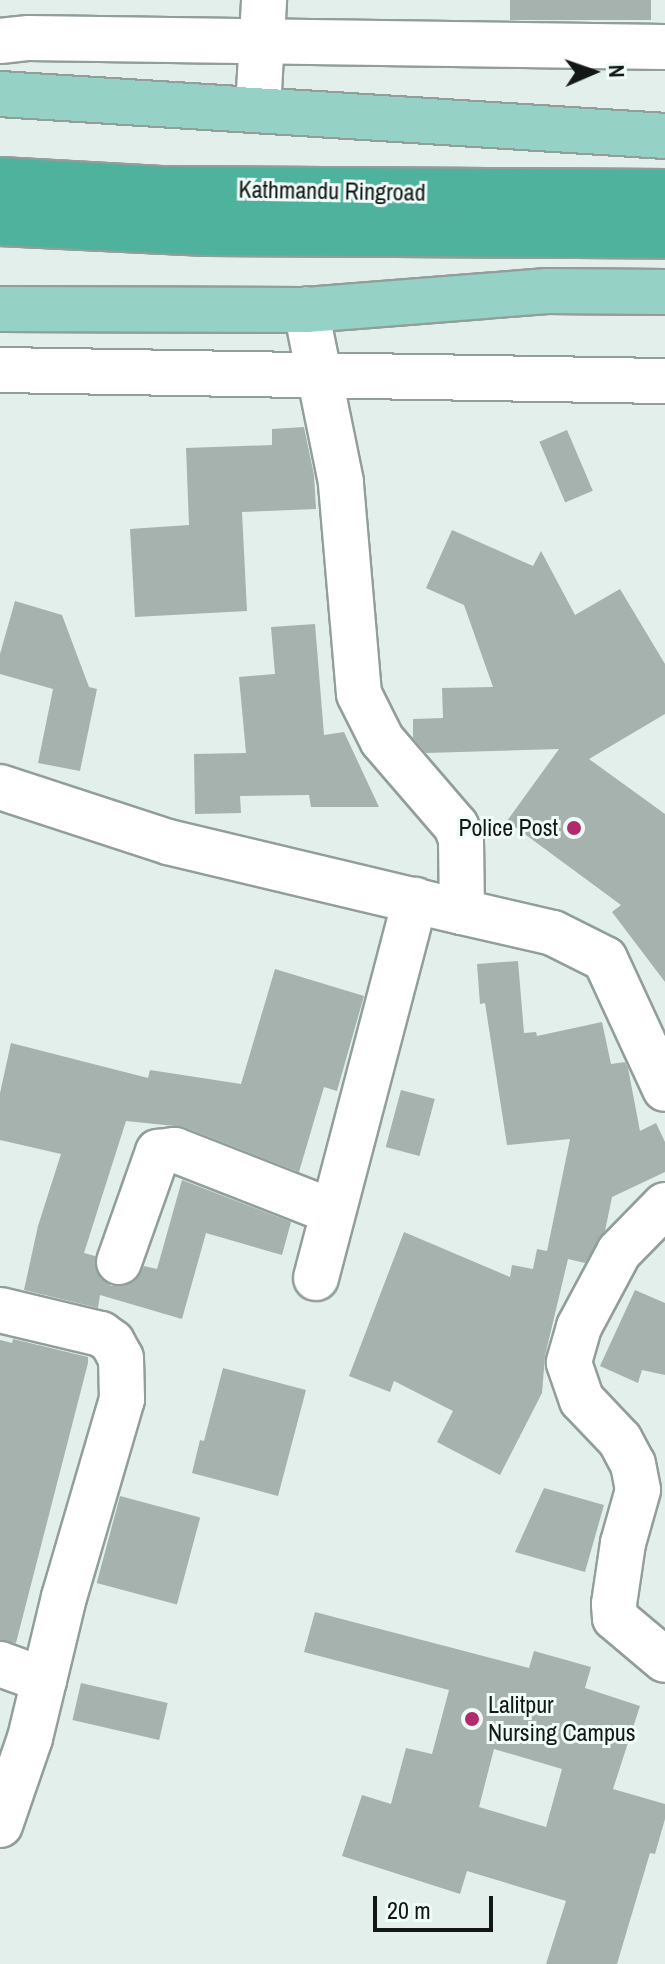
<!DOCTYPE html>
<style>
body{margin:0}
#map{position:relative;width:665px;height:1964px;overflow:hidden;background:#e2efeb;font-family:"Archivo Narrow",sans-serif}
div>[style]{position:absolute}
.building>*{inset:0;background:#a6b2ae;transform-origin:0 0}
.roads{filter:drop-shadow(2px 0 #929e9a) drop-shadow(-2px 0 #929e9a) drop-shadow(0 2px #929e9a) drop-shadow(0 -2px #929e9a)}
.minor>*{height:44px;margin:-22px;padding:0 22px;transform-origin:22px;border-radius:22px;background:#fff}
.major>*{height:44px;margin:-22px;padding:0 22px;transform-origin:22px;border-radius:22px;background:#95d1c4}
.highway>*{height:44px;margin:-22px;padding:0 22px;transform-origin:22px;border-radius:22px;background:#4fb29c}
.dots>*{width:22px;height:22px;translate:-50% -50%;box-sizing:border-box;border:4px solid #effcf8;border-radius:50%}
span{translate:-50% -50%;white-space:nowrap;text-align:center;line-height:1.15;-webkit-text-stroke:6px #effcf8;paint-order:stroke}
.street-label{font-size:24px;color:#131716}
.poi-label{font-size:24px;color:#131716}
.right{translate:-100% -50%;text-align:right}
.left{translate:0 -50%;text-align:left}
.north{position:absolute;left:553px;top:32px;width:80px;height:80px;-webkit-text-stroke:6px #effcf8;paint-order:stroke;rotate:88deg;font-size:22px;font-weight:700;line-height:32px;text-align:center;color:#131716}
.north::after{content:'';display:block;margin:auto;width:28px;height:36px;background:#131716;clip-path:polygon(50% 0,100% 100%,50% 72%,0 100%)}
.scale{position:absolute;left:373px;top:1896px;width:120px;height:36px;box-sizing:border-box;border:4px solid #131716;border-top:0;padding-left:10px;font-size:24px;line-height:28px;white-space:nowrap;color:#131716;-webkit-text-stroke:6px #effcf8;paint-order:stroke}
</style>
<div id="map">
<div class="building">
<div style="left:510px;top:0;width:141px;height:20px"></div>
<div style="clip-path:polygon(304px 427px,314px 475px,316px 509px,242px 512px,247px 611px,135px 617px,130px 529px,189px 525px,186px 448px,272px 445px,272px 429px)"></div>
<div style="left:567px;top:430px;width:66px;height:30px;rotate:67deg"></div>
<div style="clip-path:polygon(452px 530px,533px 566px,541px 551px,575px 615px,620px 589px,665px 664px,665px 714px,589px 759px,665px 814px,665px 982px,612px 912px,621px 905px,507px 821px,559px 749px,426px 753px,413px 738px,413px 719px,443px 718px,442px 688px,493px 687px,464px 605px,426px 588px)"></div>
<div style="clip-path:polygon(15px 601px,62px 615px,89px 687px,97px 689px,80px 771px,38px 763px,53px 689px,0 674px,0 654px)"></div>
<div style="clip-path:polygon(315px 624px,324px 735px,344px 732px,379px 807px,311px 807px,309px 795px,240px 796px,241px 813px,195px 814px,194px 754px,246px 753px,239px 677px,275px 674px,271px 627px)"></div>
<div style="clip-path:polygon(518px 961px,524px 1033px,536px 1032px,537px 1036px,602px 1022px,611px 1064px,625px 1062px,628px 1068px,640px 1131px,656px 1123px,665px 1142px,665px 1172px,612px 1197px,605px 1231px,585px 1263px,568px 1259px,545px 1356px,542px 1393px,500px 1475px,437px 1442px,453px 1411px,394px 1381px,390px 1392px,349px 1376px,404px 1232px,510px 1277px,512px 1265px,533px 1269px,537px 1249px,547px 1251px,570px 1139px,507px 1145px,485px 1003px,480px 1004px,477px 964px)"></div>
<div style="clip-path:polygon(275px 969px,364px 996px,337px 1091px,324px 1087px,299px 1172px,184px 1127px,126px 1121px,84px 1253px,95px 1256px,100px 1278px,111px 1286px,124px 1286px,135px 1281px,144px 1266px,157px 1269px,182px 1180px,291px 1222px,282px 1255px,206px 1233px,182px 1319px,100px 1295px,98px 1308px,24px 1290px,38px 1226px,61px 1154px,0 1140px,0 1093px,11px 1043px,148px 1078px,150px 1070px,241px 1084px)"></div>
<div style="left:401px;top:1090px;width:35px;height:59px;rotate:15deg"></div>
<div style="clip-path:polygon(635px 1290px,665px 1303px,665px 1375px,642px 1370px,638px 1383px,600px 1366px)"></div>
<div style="clip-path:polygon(13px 1339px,88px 1357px,88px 1363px,16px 1643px,0 1640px,0 1340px,12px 1343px)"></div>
<div style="clip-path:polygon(223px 1368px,306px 1390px,278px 1496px,192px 1473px,200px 1440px,204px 1441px)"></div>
<div style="clip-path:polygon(544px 1488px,604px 1505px,585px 1572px,515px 1552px)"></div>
<div style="left:120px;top:1496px;width:83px;height:90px;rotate:15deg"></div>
<div style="clip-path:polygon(evenodd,315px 1612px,529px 1668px,534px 1651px,591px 1667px,585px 1688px,640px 1706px,613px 1789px,665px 1804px,665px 1819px,655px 1854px,650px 1853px,617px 1964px,546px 1964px,566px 1901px,467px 1871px,460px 1894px,342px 1856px,362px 1795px,391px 1804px,406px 1748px,432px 1754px,449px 1690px,304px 1652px,315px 1612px,494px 1749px,562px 1769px,546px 1827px,479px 1807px,494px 1749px)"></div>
<div style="left:81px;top:1683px;width:89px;height:38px;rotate:13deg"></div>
</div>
<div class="roads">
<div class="minor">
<div style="left:0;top:41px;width:29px;rotate:-6deg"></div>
<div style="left:29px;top:38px;width:636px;rotate:0.81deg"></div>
<div style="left:258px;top:109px;width:109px;rotate:-86.8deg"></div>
<div style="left:0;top:370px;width:665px;rotate:0.95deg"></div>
<div style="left:0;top:787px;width:177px;rotate:18.1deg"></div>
<div style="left:168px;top:842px;width:302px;rotate:13.4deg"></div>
<div style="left:462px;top:912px;width:73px;rotate:-90.8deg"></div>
<div style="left:461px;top:839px;width:14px;rotate:-111deg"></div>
<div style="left:456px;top:826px;width:113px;rotate:-130.7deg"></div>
<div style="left:382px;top:740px;width:51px;rotate:-116.6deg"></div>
<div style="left:359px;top:694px;width:213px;rotate:-94.9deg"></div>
<div style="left:341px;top:482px;width:176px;rotate:-101.5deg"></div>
<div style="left:462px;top:912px;width:93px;rotate:13deg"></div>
<div style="left:553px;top:933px;width:58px;rotate:26.6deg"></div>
<div style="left:605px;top:959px;width:143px;rotate:65.2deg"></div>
<div style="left:665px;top:1205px;width:66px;rotate:134.4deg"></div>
<div style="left:619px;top:1252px;width:85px;rotate:118.1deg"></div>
<div style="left:579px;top:1327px;width:37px;rotate:106deg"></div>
<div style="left:569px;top:1363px;width:39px;rotate:71deg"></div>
<div style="left:582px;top:1400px;width:55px;rotate:46.5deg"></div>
<div style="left:620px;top:1440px;width:27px;rotate:62deg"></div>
<div style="left:633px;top:1464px;width:26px;rotate:79deg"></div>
<div style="left:638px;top:1490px;width:55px;rotate:105.8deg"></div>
<div style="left:623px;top:1543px;width:62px;rotate:98.4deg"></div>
<div style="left:614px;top:1604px;width:14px;rotate:86deg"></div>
<div style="left:615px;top:1618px;width:65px;rotate:40deg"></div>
<div style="left:119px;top:1262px;width:117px;rotate:-70.5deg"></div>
<div style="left:158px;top:1152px;width:17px;rotate:-7deg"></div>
<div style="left:175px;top:1150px;width:168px;rotate:21.4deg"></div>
<div style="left:316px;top:1278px;width:391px;rotate:-75.3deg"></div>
<div style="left:0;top:1310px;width:104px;rotate:13.4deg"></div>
<div style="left:101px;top:1334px;width:14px;rotate:36deg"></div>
<div style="left:112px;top:1342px;width:18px;rotate:61deg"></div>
<div style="left:121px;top:1358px;width:41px;rotate:88.6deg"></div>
<div style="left:122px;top:1399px;width:206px;rotate:106.3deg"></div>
<div style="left:64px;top:1597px;width:85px;rotate:103.5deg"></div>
<div style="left:0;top:1664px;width:47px;rotate:20deg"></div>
<div style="left:44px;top:1680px;width:60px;rotate:103.6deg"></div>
<div style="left:30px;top:1738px;width:92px;rotate:109deg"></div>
</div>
<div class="major">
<div style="left:0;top:94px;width:666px;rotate:3.61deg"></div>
<div style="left:0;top:309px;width:306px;rotate:0.2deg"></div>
<div style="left:306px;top:310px;width:242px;rotate:-4.5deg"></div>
<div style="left:547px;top:291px;width:118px;rotate:0.5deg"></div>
</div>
<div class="highway">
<div style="left:0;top:180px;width:161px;rotate:3.2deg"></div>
<div style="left:161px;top:189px;width:504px;rotate:0.34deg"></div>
<div style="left:0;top:223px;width:207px;rotate:2.8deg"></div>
<div style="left:207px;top:233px;width:458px;rotate:0.3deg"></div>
</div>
</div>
<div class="dots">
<div style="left:574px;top:828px;background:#b22a6c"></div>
<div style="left:472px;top:1719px;background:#b22a6c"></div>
</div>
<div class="street-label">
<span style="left:332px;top:191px;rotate:1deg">Kathmandu Ringroad</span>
</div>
<div class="poi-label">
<span class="right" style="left:558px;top:828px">Police Post</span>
<span class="left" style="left:488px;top:1719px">Lalitpur<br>Nursing Campus</span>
</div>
<div class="north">N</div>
<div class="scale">20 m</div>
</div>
